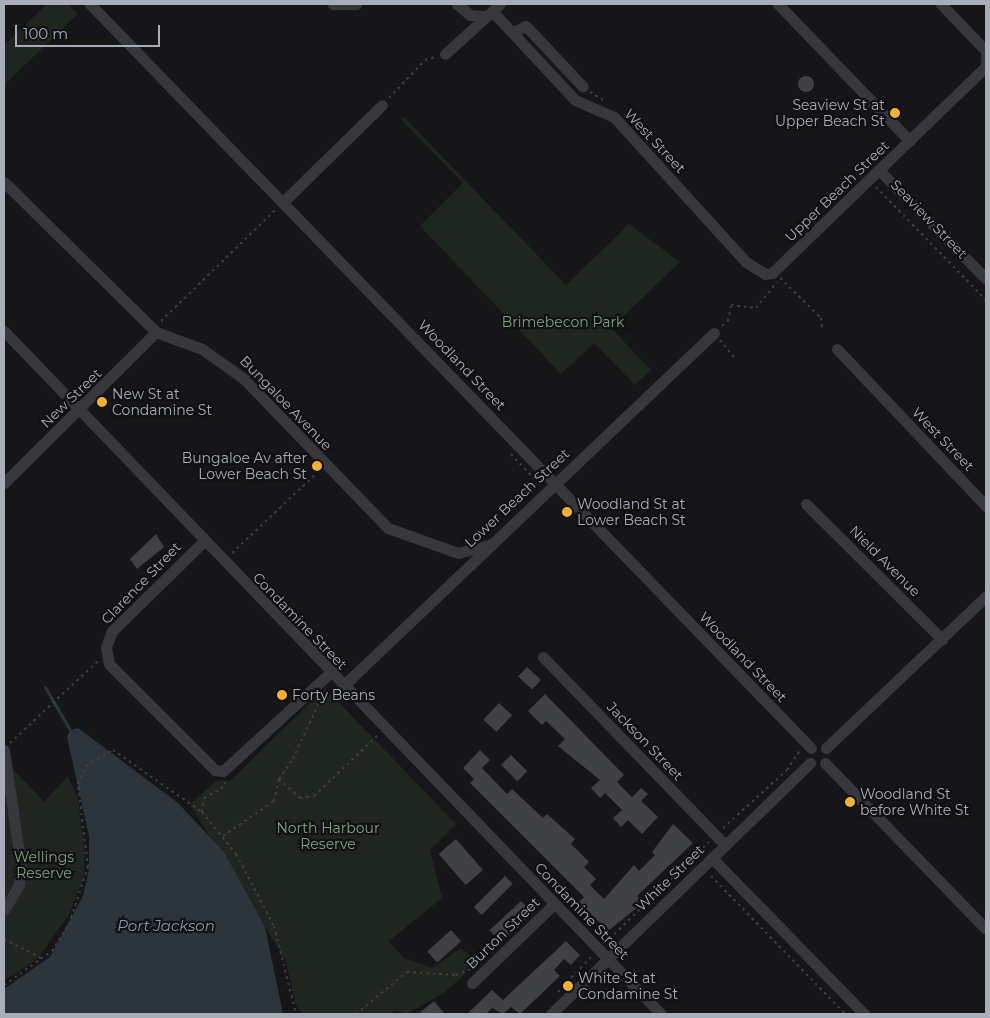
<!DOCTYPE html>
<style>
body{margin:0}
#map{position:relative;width:990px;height:1018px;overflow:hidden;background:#161618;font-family:Montserrat,sans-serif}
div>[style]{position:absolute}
.green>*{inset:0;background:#1e261f}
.water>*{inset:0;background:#2c353c}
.stream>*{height:3px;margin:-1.5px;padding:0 1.5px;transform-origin:1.5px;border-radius:1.5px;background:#2c353c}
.building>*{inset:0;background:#404145;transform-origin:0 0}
.round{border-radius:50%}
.path>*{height:2px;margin-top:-1px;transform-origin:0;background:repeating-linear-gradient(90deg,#3d3f44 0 2.5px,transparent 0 6.5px)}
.minor>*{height:11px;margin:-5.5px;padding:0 5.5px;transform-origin:5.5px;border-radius:5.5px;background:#37383d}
.dots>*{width:14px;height:14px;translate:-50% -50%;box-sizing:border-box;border:2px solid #111113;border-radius:50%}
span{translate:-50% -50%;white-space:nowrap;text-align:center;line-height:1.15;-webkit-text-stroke:4.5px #111113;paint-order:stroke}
.poi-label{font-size:14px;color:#a8adb8}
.right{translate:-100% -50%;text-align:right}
.left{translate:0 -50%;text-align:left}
.street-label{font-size:14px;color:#a8adb8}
.park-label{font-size:14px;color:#7fa381}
.water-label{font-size:15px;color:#7f9bb3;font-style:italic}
.frame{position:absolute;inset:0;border:5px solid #a8adb8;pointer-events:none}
.scale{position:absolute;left:15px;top:25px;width:145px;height:22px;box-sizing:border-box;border:2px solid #a8adb8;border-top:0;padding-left:6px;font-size:15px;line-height:18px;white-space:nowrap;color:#a8adb8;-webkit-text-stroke:4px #111113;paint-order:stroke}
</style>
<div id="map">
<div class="green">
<div style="clip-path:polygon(47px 4px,68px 4px,78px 14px,4px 85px,4px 45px)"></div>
<div style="clip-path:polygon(404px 117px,566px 285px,629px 224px,680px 262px,611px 328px,651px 370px,635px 385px,594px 343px,561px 374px,420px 226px,463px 183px,401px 120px)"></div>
<div style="clip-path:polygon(325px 688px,456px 824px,430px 850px,442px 898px,389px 941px,403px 957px,432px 968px,461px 948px,473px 957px,464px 975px,445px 992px,407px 1014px,396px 1010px,390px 1014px,302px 1014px,295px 1003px,286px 961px,190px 804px,217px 780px,230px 781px)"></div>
<div style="clip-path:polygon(4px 759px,44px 802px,68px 776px,78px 798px,85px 854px,84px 877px,69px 914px,38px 958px,4px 981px)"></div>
</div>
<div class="water">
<div style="clip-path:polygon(78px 728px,178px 803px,224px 852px,265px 927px,283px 1014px,4px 1014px,4px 989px,50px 957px,83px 896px,89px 870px,89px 836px,67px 737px,70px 730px)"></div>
</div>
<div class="stream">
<div style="left:45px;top:687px;width:50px;rotate:59.8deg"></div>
</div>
<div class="building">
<div class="round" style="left:798px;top:76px;width:16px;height:16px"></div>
<div style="clip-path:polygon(156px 534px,164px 547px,137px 569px,130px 559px)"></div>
<div style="left:527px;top:667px;width:19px;height:13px;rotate:43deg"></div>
<div style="clip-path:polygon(545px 694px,624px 775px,617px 782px,632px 797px,641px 788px,648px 794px,641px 801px,658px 817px,642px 834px,628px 820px,621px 827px,613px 818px,622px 810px,605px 793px,600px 798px,591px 788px,600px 780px,558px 746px,565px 739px,546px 721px,542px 725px,528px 711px)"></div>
<div style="left:499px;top:703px;width:18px;height:23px;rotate:43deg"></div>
<div style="clip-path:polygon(480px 750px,490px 760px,482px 768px,507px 794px,512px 789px,543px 818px,547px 814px,575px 839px,571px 844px,589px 862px,584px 867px,596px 879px,590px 885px,604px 899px,634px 865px,639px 871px,655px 855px,652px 852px,673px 824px,693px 843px,637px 896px,643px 903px,608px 931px,579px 902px,584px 897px,470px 783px,474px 779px,463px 768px)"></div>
<div style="left:511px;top:755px;width:23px;height:14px;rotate:45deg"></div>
<div style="left:456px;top:839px;width:41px;height:23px;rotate:49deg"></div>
<div style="left:505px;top:876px;width:11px;height:44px;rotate:45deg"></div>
<div style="left:521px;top:901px;width:16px;height:43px;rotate:47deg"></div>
<div style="left:451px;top:930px;width:15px;height:32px;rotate:48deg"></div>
<div style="clip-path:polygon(566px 941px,580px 955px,571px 965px,564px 959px,554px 970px,560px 976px,520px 1014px,511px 1007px,503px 1014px,492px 1008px,486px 1014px,467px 1014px,492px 990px,503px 1000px)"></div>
<div style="clip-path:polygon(434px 1001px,445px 1014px,418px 1014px)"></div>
</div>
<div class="path">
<div style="left:590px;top:92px;width:15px;rotate:32deg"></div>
<div style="left:389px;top:98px;width:52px;rotate:-46.5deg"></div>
<div style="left:425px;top:60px;width:10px;rotate:-17deg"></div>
<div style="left:876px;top:187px;width:158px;rotate:45.8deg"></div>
<div style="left:780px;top:278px;width:57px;rotate:44.3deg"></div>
<div style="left:821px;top:318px;width:10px;rotate:84deg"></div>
<div style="left:161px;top:321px;width:159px;rotate:-44.2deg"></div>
<div style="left:722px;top:326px;width:8px;rotate:-40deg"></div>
<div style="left:728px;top:321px;width:16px;rotate:-79deg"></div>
<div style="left:731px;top:305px;width:25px;rotate:7deg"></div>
<div style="left:756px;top:308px;width:33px;rotate:-51deg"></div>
<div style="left:720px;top:340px;width:22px;rotate:51deg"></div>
<div style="left:511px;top:454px;width:41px;rotate:47deg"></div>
<div style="left:232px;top:553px;width:121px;rotate:-43.3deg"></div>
<div style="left:10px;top:743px;width:122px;rotate:-43deg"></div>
<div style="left:279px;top:779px;width:24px;rotate:-55deg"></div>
<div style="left:293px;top:759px;width:69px;rotate:-65.3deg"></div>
<div style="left:202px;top:812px;width:14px;rotate:-82deg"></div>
<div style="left:204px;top:798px;width:19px;rotate:-28deg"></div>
<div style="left:221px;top:789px;width:8px;rotate:-60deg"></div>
<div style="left:723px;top:828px;width:86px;rotate:-42.2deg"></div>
<div style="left:787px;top:770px;width:24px;rotate:-57deg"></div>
<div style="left:223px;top:836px;width:62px;rotate:-34.5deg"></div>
<div style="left:274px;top:801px;width:23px;rotate:-77deg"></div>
<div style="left:279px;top:779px;width:28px;rotate:42deg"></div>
<div style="left:300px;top:798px;width:14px;rotate:-8deg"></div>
<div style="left:314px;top:796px;width:88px;rotate:-43.6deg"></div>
<div style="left:711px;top:876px;width:192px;rotate:45.8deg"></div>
<div style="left:4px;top:939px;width:44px;rotate:27.1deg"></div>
<div style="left:605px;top:943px;width:145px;rotate:-44.2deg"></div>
<div style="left:4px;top:985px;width:59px;rotate:-35.3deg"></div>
<div style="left:52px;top:951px;width:32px;rotate:-58deg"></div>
<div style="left:69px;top:924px;width:60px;rotate:-71.6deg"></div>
<div style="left:88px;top:867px;width:84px;rotate:-96.9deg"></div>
<div style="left:78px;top:784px;width:20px;rotate:-66deg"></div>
<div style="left:86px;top:766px;width:31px;rotate:-31deg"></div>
<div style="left:113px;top:750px;width:108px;rotate:34.9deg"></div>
<div style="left:202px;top:812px;width:54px;rotate:51deg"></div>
<div style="left:236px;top:854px;width:81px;rotate:62.2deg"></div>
<div style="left:274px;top:926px;width:91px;rotate:76deg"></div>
<div style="left:558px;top:992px;width:50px;rotate:-46.6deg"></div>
<div style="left:356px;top:1014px;width:66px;rotate:-39.5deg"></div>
<div style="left:407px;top:972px;width:49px;rotate:3.5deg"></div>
<div style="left:456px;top:975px;width:22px;rotate:-22deg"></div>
</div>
<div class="minor">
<div style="left:90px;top:4px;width:1036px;rotate:45.9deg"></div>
<div style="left:333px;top:4px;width:23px"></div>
<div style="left:457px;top:4px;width:17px;rotate:40deg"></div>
<div style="left:470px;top:15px;width:17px;rotate:3deg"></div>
<div style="left:778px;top:4px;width:190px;rotate:46.1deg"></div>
<div style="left:941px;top:4px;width:65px;rotate:46.2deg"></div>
<div style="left:986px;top:51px;width:14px;rotate:90deg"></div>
<div style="left:493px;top:12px;width:120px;rotate:47deg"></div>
<div style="left:575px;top:100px;width:43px;rotate:23.6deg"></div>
<div style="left:614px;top:117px;width:196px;rotate:47.7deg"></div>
<div style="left:746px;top:262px;width:22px;rotate:32deg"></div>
<div style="left:765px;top:274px;width:7px;rotate:-8deg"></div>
<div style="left:772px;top:273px;width:298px;rotate:-44deg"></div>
<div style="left:513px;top:32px;width:14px;rotate:-25deg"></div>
<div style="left:526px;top:26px;width:83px;rotate:46.9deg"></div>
<div style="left:445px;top:54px;width:74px;rotate:-42.3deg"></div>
<div style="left:880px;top:171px;width:151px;rotate:45.5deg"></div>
<div style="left:4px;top:182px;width:214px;rotate:44.6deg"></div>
<div style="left:156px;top:332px;width:49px;rotate:20.3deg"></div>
<div style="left:202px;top:349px;width:50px;rotate:35.3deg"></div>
<div style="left:243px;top:378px;width:209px;rotate:46deg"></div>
<div style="left:388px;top:528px;width:74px;rotate:19.7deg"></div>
<div style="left:458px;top:553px;width:34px;rotate:-15deg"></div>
<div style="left:284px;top:201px;width:137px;rotate:-44.4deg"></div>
<div style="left:4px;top:331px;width:948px;rotate:46.11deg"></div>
<div style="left:837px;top:349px;width:216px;rotate:46.5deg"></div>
<div style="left:4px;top:483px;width:214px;rotate:-44.8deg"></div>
<div style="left:806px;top:504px;width:192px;rotate:44.8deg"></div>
<div style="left:203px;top:542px;width:127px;rotate:135.6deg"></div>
<div style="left:112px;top:631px;width:17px;rotate:111deg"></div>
<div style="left:106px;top:647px;width:17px;rotate:80deg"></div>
<div style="left:109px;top:664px;width:150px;rotate:45deg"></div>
<div style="left:215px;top:770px;width:8px;rotate:7deg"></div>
<div style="left:223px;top:771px;width:145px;rotate:-42.5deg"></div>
<div style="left:543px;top:657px;width:262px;rotate:45.9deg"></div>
<div style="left:343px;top:686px;width:512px;rotate:-43.58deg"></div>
<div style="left:826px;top:748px;width:221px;rotate:-43.5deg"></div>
<div style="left:4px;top:750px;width:118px;rotate:81.7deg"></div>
<div style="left:21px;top:867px;width:18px;rotate:96deg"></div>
<div style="left:19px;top:885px;width:29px;rotate:121deg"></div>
<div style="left:825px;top:763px;width:231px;rotate:45.9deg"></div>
<div style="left:712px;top:858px;width:218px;rotate:45.7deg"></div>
<div style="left:472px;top:983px;width:114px;rotate:-43.9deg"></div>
<div style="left:551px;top:1014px;width:361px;rotate:-44.1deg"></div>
</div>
<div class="dots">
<div style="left:895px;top:113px;background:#f2b134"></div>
<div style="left:102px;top:402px;background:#f2b134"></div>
<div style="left:317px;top:466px;background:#f2b134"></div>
<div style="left:567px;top:512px;background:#f2b134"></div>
<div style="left:282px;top:695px;background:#f2b134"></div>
<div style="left:850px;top:802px;background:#f2b134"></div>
<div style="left:568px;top:986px;background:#f2b134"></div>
</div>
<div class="poi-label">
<span class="right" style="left:885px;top:113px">Seaview St at<br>Upper Beach St</span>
<span class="left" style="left:112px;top:402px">New St at<br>Condamine St</span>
<span class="right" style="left:307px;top:466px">Bungaloe Av after<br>Lower Beach St</span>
<span class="left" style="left:577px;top:512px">Woodland St at<br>Lower Beach St</span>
<span class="left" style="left:292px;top:695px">Forty Beans</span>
<span class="left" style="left:860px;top:802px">Woodland St<br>before White St</span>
<span class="left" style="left:578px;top:986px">White St at<br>Condamine St</span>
</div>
<div class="street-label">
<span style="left:655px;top:141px;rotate:47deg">West Street</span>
<span style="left:837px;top:191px;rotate:-44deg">Upper Beach Street</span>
<span style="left:929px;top:219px;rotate:46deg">Seaview Street</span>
<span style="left:462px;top:365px;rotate:46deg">Woodland Street</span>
<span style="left:71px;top:398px;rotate:-44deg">New Street</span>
<span style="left:286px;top:403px;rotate:46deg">Bungaloe Avenue</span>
<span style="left:943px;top:439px;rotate:46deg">West Street</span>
<span style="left:517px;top:498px;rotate:-43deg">Lower Beach Street</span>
<span style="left:885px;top:561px;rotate:45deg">Nield Avenue</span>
<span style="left:141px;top:583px;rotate:-46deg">Clarence Street</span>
<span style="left:300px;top:621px;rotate:46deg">Condamine Street</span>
<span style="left:743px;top:657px;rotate:46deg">Woodland Street</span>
<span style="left:645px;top:741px;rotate:46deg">Jackson Street</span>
<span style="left:670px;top:878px;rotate:-44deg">White Street</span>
<span style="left:582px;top:911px;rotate:46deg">Condamine Street</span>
<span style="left:503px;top:933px;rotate:-44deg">Burton Street</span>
</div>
<div class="park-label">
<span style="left:563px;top:322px">Brimebecon Park</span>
<span style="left:328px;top:836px">North Harbour<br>Reserve</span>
<span style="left:44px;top:865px">Wellings<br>Reserve</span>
</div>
<div class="water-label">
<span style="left:166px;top:926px">Port Jackson</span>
</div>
<div class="frame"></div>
<div class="scale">100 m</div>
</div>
